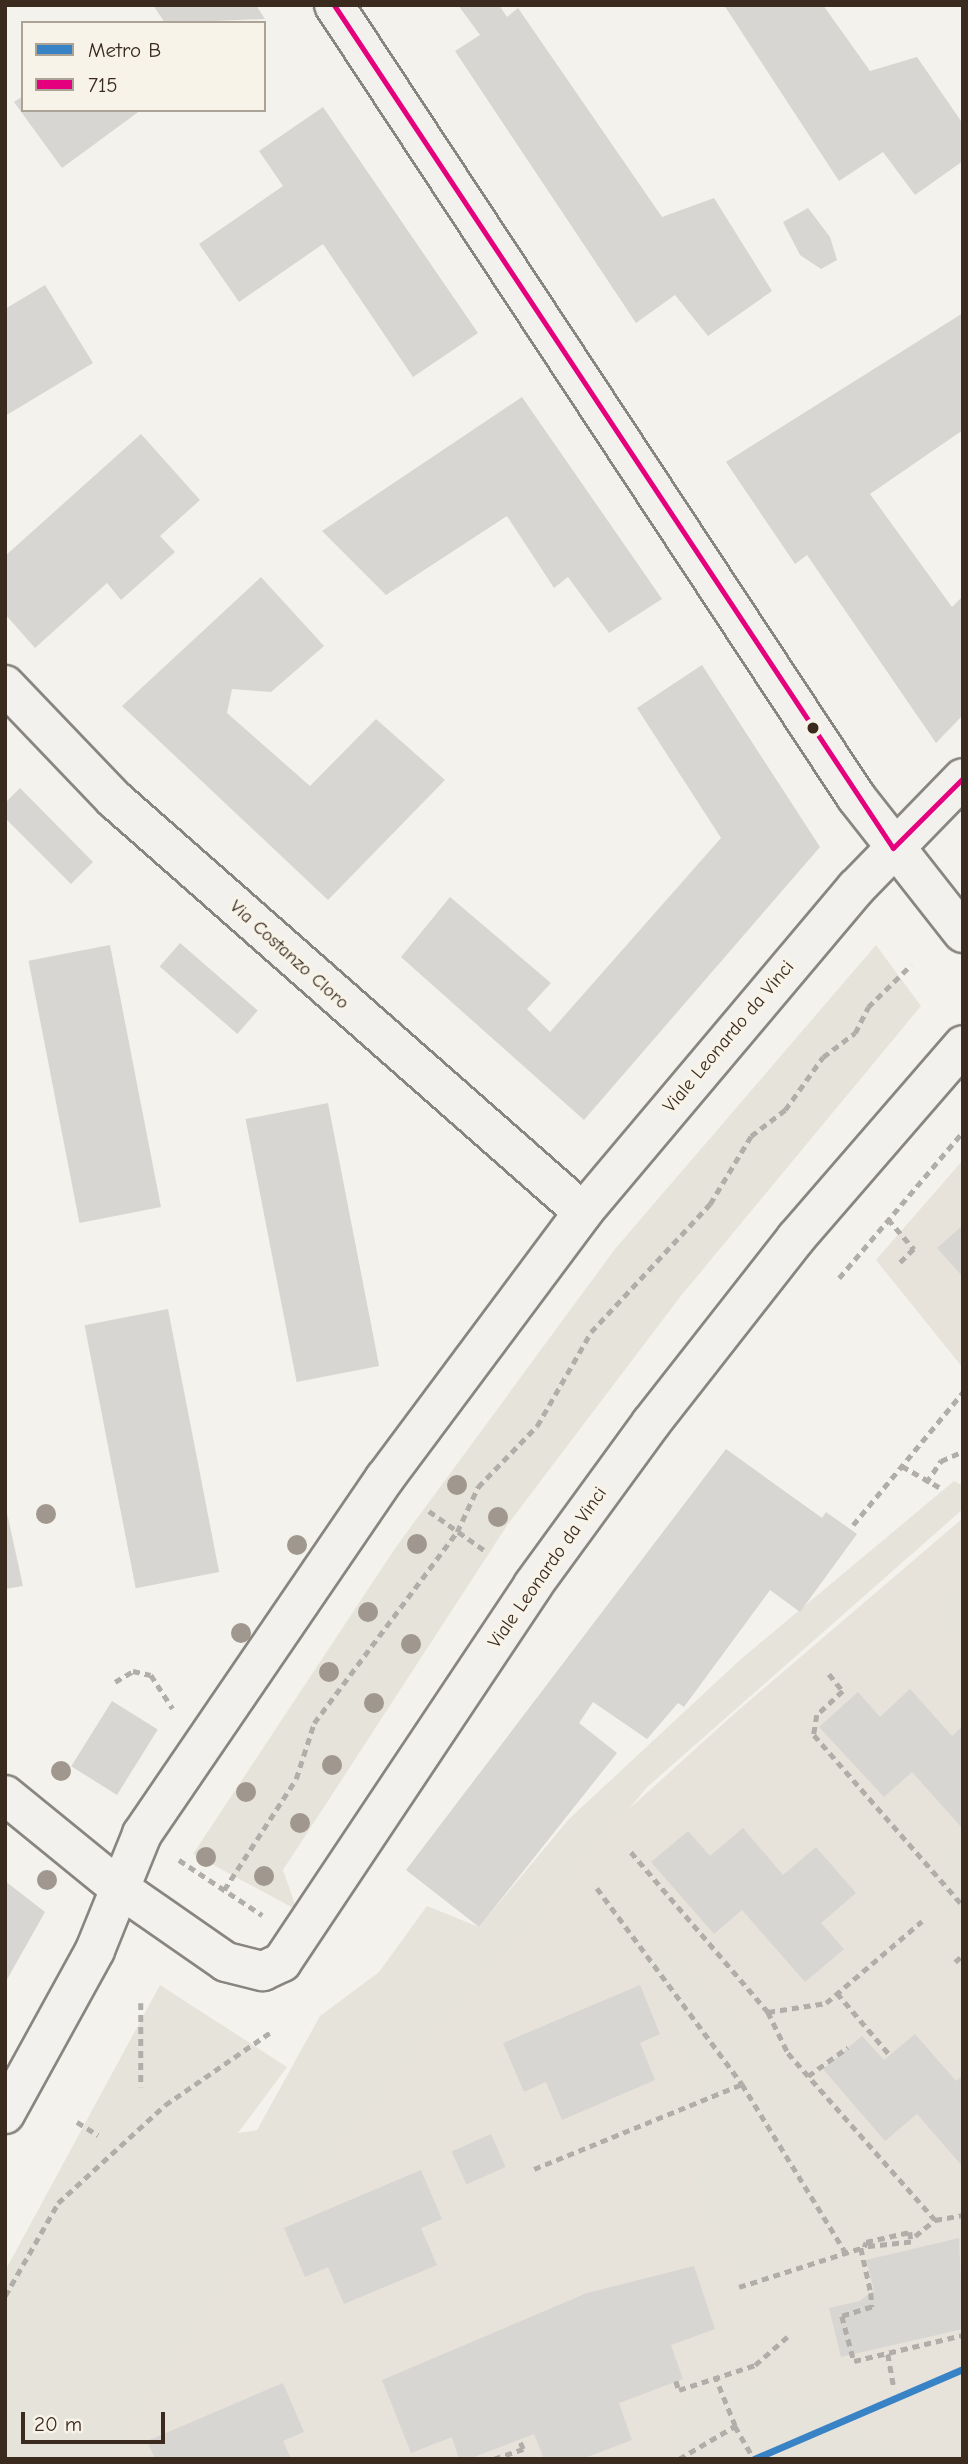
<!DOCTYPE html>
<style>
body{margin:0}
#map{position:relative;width:968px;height:2464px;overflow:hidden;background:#f4f2ec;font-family:"Comic Neue",sans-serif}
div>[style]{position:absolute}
.built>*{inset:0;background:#e7e2da}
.green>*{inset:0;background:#e6e3da}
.building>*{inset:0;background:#d8d6d2;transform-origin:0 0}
.path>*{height:4.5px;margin-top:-2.25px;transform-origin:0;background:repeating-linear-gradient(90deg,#b1aeaa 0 7px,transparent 0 12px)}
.roads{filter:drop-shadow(2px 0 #898580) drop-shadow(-2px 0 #898580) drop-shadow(0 2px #898580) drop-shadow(0 -2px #898580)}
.minor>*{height:38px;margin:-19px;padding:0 19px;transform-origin:19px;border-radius:19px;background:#f2f1ed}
.bus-1>*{height:5px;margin:-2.5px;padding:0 2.5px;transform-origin:2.5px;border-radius:2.5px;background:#e5007d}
.metro-1>*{height:7px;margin:-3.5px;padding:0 3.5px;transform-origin:3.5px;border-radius:3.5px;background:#3783c6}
.trees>*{width:20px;height:20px;margin:-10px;border-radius:50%;background:#a0978e}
.dots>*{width:19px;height:19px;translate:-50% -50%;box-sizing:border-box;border:4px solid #f7f3e8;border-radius:50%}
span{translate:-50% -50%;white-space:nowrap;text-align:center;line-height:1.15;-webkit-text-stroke:7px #f7f3e8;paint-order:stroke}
.street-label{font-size:19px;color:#3b2a1e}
.frame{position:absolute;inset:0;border:7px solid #3b2a1e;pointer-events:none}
.legend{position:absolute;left:21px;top:21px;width:245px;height:91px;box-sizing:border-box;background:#f7f3e8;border:2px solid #aca397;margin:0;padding:9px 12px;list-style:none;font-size:21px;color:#3b2a1e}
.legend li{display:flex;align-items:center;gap:14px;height:35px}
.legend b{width:35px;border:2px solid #aca397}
.scale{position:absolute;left:21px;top:2412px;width:144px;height:32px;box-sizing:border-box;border:4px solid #3b2a1e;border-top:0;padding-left:9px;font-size:21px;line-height:24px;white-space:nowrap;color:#3b2a1e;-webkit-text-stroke:5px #f7f3e8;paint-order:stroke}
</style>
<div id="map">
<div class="built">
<div style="clip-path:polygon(963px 1160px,963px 1368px,876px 1260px)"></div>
<div style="clip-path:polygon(963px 1518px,963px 2459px,42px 2459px,318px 2091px,734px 1714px)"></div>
</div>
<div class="green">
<div style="clip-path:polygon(876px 945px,921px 1006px,680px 1297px,508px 1524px,283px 1870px,297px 1910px,193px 1854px,396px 1547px,615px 1249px)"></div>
<div style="clip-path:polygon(954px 1481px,963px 1486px,963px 1509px,646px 1788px,535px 1927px,460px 2006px,224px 2290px,126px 2438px,124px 2459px,5px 2459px,5px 2271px,160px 1985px,287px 2067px,238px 2133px,257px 2130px,320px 2016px,379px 1972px,427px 1906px,479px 1927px,569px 1819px,741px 1659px)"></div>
<div style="clip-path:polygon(952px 1588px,963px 1591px,963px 1658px,938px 1625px,940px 1595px)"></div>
<div style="clip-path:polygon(956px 1845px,963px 1848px,963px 1930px,945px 1911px,931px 1878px,941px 1847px)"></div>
<div style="clip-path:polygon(664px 1945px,754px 2024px,808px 2085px,868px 2192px,864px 2211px,850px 2223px,820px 2229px,787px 2219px,774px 2226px,791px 2271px,774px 2290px,762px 2291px,723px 2259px,700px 2216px,690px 2140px,704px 2114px,703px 2091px,679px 2059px,644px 1977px,651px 1950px)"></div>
<div style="clip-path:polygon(733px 2383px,757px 2384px,830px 2411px,919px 2459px,667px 2455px,659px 2439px,667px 2410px,686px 2394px)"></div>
</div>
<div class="building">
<div style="clip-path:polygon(153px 5px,256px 5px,265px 19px,165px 23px)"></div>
<div style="clip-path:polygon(458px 5px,499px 5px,507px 17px,518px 8px,662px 217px,714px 198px,772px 291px,708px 336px,675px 295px,636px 323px,455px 51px,480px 35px)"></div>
<div style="clip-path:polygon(724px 5px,823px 5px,870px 71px,917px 57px,963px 124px,963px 161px,915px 195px,883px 152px,839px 181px)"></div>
<div style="clip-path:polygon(23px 96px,23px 110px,141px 110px,62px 168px,14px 102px)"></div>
<div style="clip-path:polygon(323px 107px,478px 333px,413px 377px,323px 244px,239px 302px,199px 244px,283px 186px,259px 151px)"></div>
<div style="clip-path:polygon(808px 208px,830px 237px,837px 260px,821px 269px,800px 255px,783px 222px)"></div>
<div style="clip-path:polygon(45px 285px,93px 363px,5px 416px,5px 309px)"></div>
<div style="clip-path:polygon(963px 313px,963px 430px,870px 494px,952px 607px,963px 596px,963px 715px,936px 743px,807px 555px,795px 564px,726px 462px)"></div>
<div style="clip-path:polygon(522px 397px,662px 599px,609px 633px,568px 577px,554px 588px,507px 516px,386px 595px,322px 531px)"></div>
<div style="clip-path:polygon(141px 434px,200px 500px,160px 536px,175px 552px,121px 600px,107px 583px,35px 648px,5px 614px,5px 556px)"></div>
<div style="clip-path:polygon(261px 577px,324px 646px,271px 692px,232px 689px,227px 713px,310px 786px,376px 719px,445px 780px,328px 900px,122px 706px)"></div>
<div style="clip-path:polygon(702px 665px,820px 847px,584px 1120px,401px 957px,450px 897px,551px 983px,527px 1009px,550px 1032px,721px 838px,637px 708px)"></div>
<div style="clip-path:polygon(20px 788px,93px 862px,71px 884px,5px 818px,5px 803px)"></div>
<div style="left:180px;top:943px;width:103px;height:31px;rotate:41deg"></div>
<div style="left:110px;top:945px;width:267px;height:83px;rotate:79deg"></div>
<div style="left:328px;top:1103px;width:268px;height:84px;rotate:79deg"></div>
<div style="clip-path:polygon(963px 1225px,963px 1277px,937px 1248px)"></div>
<div style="left:168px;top:1309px;width:268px;height:85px;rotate:79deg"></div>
<div style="clip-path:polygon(726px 1449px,822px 1518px,826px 1512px,857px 1534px,800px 1612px,770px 1590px,684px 1707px,678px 1703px,647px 1739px,593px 1702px,579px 1723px,617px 1753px,479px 1927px,406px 1870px)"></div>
<div style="clip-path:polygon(5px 1504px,23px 1586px,5px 1589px)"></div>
<div style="clip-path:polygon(910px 1689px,952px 1736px,963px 1726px,963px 1829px,912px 1772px,884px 1797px,819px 1727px,858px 1692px,880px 1717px)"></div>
<div style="left:112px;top:1701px;width:54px;height:77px;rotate:32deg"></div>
<div style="clip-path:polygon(743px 1828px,783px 1875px,816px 1847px,856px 1893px,821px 1923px,844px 1949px,805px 1982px,742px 1910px,714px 1934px,651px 1862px,688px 1831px,710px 1856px)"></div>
<div style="clip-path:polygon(5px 1881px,45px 1912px,5px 1983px)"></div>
<div style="clip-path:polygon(640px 1985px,660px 2034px,640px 2043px,655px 2080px,562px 2120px,546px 2082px,524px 2092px,503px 2043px)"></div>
<div style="clip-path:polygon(915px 2034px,956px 2081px,963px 2075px,963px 2167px,917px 2114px,885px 2141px,823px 2069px,862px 2036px,884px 2060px)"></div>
<div style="left:491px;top:2134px;width:36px;height:43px;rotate:66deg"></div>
<div style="clip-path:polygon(421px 2170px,442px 2219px,421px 2228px,437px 2265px,344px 2304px,328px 2267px,305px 2277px,284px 2228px)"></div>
<div style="clip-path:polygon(959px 2238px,963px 2329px,841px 2357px,829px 2308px,860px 2301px,874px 2290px,866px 2260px)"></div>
<div style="clip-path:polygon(694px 2266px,715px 2329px,671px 2345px,683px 2379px,619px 2403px,632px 2440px,582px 2459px,544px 2459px,534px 2434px,469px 2459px,459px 2459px,452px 2437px,411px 2453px,382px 2380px,587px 2293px)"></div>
<div style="clip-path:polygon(283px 2383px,304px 2432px,283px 2441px,291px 2459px,155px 2459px,147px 2441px)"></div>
</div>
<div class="path">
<div style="left:888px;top:1219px;width:40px;rotate:49deg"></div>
<div style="left:914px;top:1249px;width:23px;rotate:135deg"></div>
<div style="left:839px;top:1278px;width:192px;rotate:-49.7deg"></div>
<div style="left:902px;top:1466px;width:43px;rotate:29.6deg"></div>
<div style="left:926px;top:1483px;width:27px;rotate:-56deg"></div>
<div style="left:941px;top:1461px;width:24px;rotate:-24deg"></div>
<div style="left:429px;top:1511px;width:71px;rotate:35.3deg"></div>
<div style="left:853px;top:1525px;width:173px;rotate:-50.4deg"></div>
<div style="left:829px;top:1674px;width:22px;rotate:51deg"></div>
<div style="left:843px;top:1691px;width:35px;rotate:137deg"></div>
<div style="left:817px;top:1715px;width:20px;rotate:99deg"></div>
<div style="left:814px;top:1735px;width:227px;rotate:48.9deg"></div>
<div style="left:115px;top:1682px;width:21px;rotate:-31deg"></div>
<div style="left:133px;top:1671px;width:18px;rotate:13deg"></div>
<div style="left:151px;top:1675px;width:40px;rotate:57.1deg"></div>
<div style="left:631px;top:1852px;width:211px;rotate:49.4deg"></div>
<div style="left:768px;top:2012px;width:46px;rotate:64deg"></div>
<div style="left:788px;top:2053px;width:222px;rotate:48.6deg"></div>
<div style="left:179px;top:1860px;width:100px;rotate:33.5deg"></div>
<div style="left:597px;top:1888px;width:244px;rotate:53.5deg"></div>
<div style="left:742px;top:2084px;width:198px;rotate:58.4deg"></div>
<div style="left:224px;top:1890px;width:132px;rotate:-57deg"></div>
<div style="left:296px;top:1779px;width:59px;rotate:-72.2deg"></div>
<div style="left:314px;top:1723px;width:239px;rotate:-53.2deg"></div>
<div style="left:457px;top:1532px;width:50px;rotate:-65deg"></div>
<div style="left:478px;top:1487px;width:85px;rotate:-46deg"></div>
<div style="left:537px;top:1426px;width:108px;rotate:-60.1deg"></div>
<div style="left:591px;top:1332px;width:175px;rotate:-47.1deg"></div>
<div style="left:710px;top:1204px;width:79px;rotate:-58.9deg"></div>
<div style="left:751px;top:1136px;width:43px;rotate:-37.4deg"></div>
<div style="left:785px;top:1110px;width:65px;rotate:-54.4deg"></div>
<div style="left:823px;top:1057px;width:40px;rotate:-37deg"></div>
<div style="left:855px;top:1033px;width:29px;rotate:-63deg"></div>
<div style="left:868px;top:1007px;width:60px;rotate:-44.3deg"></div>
<div style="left:955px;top:1962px;width:11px;rotate:-41deg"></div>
<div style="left:837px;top:1993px;width:82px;rotate:49.5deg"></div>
<div style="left:141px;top:2003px;width:84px;rotate:90deg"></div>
<div style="left:768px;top:2012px;width:59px;rotate:-8.8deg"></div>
<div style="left:826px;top:2003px;width:126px;rotate:-40.5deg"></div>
<div style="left:808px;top:2076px;width:49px;rotate:-35.9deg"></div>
<div style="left:77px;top:2122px;width:25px;rotate:32deg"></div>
<div style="left:534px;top:2169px;width:225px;rotate:-22.2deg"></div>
<div style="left:910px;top:2232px;width:10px;rotate:84deg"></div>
<div style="left:911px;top:2242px;width:47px;rotate:173.9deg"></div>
<div style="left:864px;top:2247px;width:5px;rotate:-68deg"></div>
<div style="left:866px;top:2242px;width:45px;rotate:-12.8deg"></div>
<div style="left:915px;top:2236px;width:26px;rotate:-39deg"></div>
<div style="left:935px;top:2220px;width:28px;rotate:-10deg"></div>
<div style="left:861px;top:2248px;width:46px;rotate:77.5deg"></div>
<div style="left:739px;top:2287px;width:131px;rotate:-17.7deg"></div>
<div style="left:871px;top:2293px;width:14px;rotate:86deg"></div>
<div style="left:872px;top:2307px;width:31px;rotate:163deg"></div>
<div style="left:842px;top:2316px;width:47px;rotate:75.1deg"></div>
<div style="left:854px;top:2361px;width:112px;rotate:-13.4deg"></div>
<div style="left:5px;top:2296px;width:107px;rotate:-60.3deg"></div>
<div style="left:58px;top:2203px;width:145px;rotate:-42.5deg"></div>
<div style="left:165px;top:2105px;width:129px;rotate:-34.6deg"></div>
<div style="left:888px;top:2354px;width:34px;rotate:80deg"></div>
<div style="left:676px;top:2381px;width:9px;rotate:72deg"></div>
<div style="left:679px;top:2390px;width:80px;rotate:-18.2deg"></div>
<div style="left:755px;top:2365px;width:43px;rotate:-41.2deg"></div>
<div style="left:735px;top:2426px;width:38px;rotate:60deg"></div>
<div style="left:494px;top:2459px;width:31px;rotate:-19deg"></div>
<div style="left:523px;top:2449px;width:10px;rotate:-114deg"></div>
<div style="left:679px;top:2459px;width:65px;rotate:-30.5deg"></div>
<div style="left:735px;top:2426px;width:53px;rotate:-112.2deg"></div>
</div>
<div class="roads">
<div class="minor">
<div style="left:334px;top:5px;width:949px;rotate:56.61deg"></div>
<div style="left:856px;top:797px;width:173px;rotate:51.8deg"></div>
<div style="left:5px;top:685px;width:158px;rotate:46.3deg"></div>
<div style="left:114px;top:799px;width:625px;rotate:41.37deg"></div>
<div style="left:5px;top:1795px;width:146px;rotate:39.2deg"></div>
<div style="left:118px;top:1887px;width:131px;rotate:34.8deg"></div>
<div style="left:226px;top:1962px;width:38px;rotate:14deg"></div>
<div style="left:263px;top:1971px;width:21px;rotate:-25deg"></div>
<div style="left:282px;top:1962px;width:453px;rotate:-56.3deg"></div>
<div style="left:533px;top:1585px;width:200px;rotate:-53.9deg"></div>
<div style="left:651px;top:1423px;width:235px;rotate:-51.9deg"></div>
<div style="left:796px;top:1238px;width:255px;rotate:-49.1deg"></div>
<div style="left:5px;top:2114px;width:187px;rotate:-61.2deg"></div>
<div style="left:95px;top:1950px;width:125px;rotate:-67.9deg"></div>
<div style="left:142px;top:1834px;width:431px;rotate:-55.7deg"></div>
<div style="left:385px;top:1478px;width:332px;rotate:-53.3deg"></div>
<div style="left:583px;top:1212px;width:424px;rotate:-49.9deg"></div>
<div style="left:856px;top:888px;width:153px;rotate:-45.8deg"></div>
</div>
</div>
<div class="bus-1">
<div style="left:334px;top:5px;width:1011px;rotate:56.45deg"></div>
<div style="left:893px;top:848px;width:99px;rotate:-45deg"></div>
</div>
<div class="metro-1">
<div style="left:754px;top:2459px;width:228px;rotate:-23.3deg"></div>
</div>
<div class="trees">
<div style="left:457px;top:1485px"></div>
<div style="left:46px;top:1514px"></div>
<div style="left:498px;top:1517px"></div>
<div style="left:417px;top:1544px"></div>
<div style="left:297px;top:1545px"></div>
<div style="left:368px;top:1612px"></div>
<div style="left:241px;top:1633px"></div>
<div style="left:411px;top:1644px"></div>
<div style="left:329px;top:1672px"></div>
<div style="left:374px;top:1703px"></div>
<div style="left:332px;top:1765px"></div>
<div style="left:61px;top:1771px"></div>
<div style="left:246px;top:1792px"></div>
<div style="left:300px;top:1823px"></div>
<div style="left:206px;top:1857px"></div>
<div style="left:264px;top:1876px"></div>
<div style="left:47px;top:1880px"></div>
</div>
<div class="dots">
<div style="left:813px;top:728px;background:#3b2a1e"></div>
</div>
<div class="street-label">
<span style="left:289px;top:955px;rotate:42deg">Via Costanzo Cloro</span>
<span style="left:729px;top:1037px;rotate:-50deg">Viale Leonardo da Vinci</span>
<span style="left:548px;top:1568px;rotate:-55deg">Viale Leonardo da Vinci</span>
</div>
<div class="frame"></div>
<ul class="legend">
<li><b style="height:9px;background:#3783c6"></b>Metro B</li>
<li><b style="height:9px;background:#e5007d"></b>715</li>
</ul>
<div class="scale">20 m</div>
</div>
